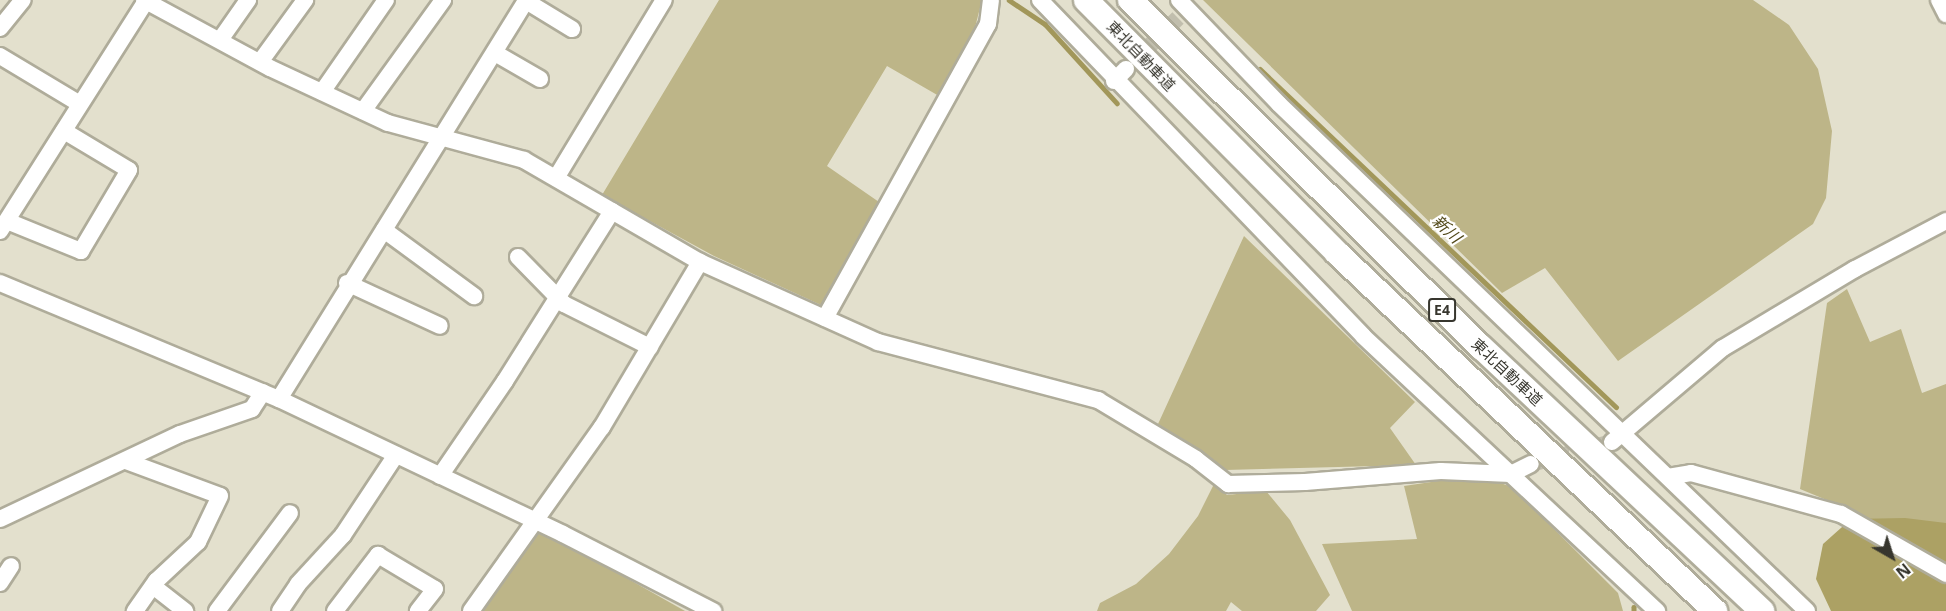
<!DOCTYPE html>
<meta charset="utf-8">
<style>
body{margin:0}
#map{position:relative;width:1946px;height:611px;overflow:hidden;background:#e3e0cd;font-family:"Open Sans","Noto Sans JP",sans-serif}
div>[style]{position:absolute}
.green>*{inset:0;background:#bdb588}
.forest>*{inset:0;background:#aca164}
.stream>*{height:4.5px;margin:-2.25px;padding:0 2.25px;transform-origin:2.25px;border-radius:2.25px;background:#a2975a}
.minor-tunnel>*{height:16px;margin-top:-8px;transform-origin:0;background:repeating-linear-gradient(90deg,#c1bead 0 16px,transparent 0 24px)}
.roads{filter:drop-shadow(2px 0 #afac9a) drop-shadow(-2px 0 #afac9a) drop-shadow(0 2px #afac9a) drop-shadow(0 -2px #afac9a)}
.minor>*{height:16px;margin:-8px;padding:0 8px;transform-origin:8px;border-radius:8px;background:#fff}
.highway>*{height:24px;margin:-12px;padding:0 12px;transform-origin:12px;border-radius:12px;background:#fff}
span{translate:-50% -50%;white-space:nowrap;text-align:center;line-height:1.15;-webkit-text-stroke:4.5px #fff;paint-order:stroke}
.shield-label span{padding:2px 4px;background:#fff;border:2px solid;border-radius:4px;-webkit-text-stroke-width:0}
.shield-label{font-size:14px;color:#37362e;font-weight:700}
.street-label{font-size:15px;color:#37362e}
.water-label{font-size:16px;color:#514819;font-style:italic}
.north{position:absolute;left:1862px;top:527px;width:60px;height:60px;-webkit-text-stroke:4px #fff;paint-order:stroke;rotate:141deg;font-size:16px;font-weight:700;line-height:24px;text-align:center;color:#37362e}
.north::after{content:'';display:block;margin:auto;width:21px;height:27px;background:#37362e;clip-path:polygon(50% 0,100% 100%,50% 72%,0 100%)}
</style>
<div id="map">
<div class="green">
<div style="clip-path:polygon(719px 0,982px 0,967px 59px,939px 96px,887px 66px,827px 166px,879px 202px,821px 305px,714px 256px,602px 195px)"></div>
<div style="clip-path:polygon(1203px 0,1753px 0,1789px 25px,1818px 69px,1832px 131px,1826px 198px,1813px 224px,1618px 361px,1545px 268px,1502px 293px)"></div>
<div style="clip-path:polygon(1244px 236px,1415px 402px,1390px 428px,1416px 465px,1225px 470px,1158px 424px)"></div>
<div style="clip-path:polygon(1847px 289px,1870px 342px,1901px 329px,1922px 393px,1946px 384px,1946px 567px,1863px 515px,1800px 489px,1827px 303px)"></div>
<div style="clip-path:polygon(1465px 477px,1486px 478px,1512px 487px,1618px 593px,1623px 611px,1352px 611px,1322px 544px,1417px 539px,1404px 486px)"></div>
<div style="clip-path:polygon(1214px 484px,1227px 495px,1266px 491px,1290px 520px,1330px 595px,1316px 611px,1242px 611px,1231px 602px,1226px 611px,1097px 611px,1100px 603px,1136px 584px,1169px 554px,1198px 516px)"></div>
<div style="clip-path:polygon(537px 532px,623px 576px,685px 611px,478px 611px)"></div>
</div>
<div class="forest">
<div style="clip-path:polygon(1905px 518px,1946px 523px,1946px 611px,1831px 611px,1816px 579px,1823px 544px,1851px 519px)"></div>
</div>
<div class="stream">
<div style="left:1009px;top:0;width:43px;rotate:33.7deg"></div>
<div style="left:1045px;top:24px;width:107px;rotate:47.7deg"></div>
<div style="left:1260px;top:69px;width:491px;rotate:43.5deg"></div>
<div style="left:1634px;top:607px;width:4px;rotate:90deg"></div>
</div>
<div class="minor-tunnel">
<div style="left:1133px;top:62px;width:63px;rotate:-44.4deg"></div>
<div style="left:1531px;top:464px;width:84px;rotate:-15.2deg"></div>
</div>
<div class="roads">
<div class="minor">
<div style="left:144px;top:0;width:143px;rotate:28.4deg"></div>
<div style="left:270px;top:68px;width:130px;rotate:25deg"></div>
<div style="left:388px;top:123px;width:141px;rotate:15.2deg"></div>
<div style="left:524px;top:160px;width:203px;rotate:30.1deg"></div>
<div style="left:700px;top:262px;width:195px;rotate:24.2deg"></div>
<div style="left:878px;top:342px;width:228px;rotate:14.8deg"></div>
<div style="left:1098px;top:400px;width:114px;rotate:31deg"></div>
<div style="left:1196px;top:459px;width:41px;rotate:38deg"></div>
<div style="left:1228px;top:484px;width:77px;rotate:-1.5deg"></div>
<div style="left:1305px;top:482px;width:136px;rotate:-4.6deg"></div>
<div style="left:1441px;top:471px;width:70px;rotate:2.5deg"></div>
<div style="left:1511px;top:474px;width:22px;rotate:-27deg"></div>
<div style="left:1040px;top:0;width:466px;rotate:46.1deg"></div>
<div style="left:1363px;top:336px;width:403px;rotate:43.1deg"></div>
<div style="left:1179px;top:0;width:144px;rotate:46.1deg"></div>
<div style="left:1279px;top:104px;width:732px;rotate:43.84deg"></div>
<div style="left:1939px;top:0;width:16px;rotate:63deg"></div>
<div style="left:526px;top:1px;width:54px;rotate:31.3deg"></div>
<div style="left:0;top:28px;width:36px;rotate:-51deg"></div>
<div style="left:220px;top:40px;width:49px;rotate:-55deg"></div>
<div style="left:495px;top:53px;width:52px;rotate:30deg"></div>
<div style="left:0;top:56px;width:93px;rotate:31deg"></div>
<div style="left:260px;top:62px;width:77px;rotate:-54deg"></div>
<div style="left:1114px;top:81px;width:17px;rotate:-45deg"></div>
<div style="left:322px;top:92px;width:112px;rotate:-55.2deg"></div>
<div style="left:363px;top:111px;width:137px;rotate:-54.2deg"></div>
<div style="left:556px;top:178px;width:208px;rotate:-58.8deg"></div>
<div style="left:7px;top:221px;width:80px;rotate:22.1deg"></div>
<div style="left:81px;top:251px;width:94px;rotate:-59.3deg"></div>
<div style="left:129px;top:170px;width:76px;rotate:-149deg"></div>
<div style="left:384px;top:230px;width:112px;rotate:36.3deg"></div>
<div style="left:0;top:231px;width:272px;rotate:-57.6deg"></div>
<div style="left:518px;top:257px;width:66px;rotate:45.6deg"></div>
<div style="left:564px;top:304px;width:96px;rotate:26.6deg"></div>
<div style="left:0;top:283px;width:302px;rotate:22.6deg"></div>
<div style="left:279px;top:399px;width:314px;rotate:25.4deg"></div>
<div style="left:563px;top:534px;width:169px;rotate:27.2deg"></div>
<div style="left:347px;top:283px;width:102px;rotate:24.8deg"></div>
<div style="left:825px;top:318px;width:336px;rotate:-61deg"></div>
<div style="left:988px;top:24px;width:24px;rotate:-83deg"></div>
<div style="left:279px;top:399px;width:469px;rotate:-58.2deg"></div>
<div style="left:1612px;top:442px;width:145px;rotate:-40.3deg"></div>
<div style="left:1723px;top:348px;width:154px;rotate:-30.9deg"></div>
<div style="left:1855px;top:269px;width:103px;rotate:-27.8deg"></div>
<div style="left:126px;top:461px;width:100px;rotate:20.4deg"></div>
<div style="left:220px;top:496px;width:51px;rotate:115.6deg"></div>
<div style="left:198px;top:542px;width:57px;rotate:137.1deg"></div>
<div style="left:156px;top:581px;width:37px;rotate:125deg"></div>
<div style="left:440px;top:476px;width:115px;rotate:-55.6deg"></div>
<div style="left:505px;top:381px;width:201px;rotate:-57.8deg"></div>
<div style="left:1668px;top:477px;width:23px;rotate:-10deg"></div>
<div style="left:1691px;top:473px;width:156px;rotate:15.3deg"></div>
<div style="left:1841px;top:514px;width:121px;rotate:29.7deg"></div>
<div style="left:0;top:519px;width:199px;rotate:-25.3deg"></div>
<div style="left:180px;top:434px;width:76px;rotate:-19.1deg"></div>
<div style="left:252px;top:409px;width:20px;rotate:-57deg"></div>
<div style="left:0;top:583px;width:20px;rotate:-57deg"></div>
<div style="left:153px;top:586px;width:41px;rotate:38deg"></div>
<div style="left:217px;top:611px;width:122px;rotate:-53.3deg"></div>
<div style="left:280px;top:611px;width:32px;rotate:-56deg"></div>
<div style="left:298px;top:584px;width:67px;rotate:-47.4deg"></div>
<div style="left:343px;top:535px;width:96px;rotate:-56.5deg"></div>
<div style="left:335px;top:611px;width:71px;rotate:-52.5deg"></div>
<div style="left:378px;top:555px;width:66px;rotate:30.8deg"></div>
<div style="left:435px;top:589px;width:28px;rotate:128deg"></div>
<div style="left:471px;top:611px;width:226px;rotate:-54.6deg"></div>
<div style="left:602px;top:427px;width:192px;rotate:-59.3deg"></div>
</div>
<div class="highway">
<div style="left:1086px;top:0;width:356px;rotate:45.2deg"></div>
<div style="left:1337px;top:253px;width:521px;rotate:43.44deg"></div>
<div style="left:1130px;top:0;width:494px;rotate:44.7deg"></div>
<div style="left:1481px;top:347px;width:386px;rotate:43.2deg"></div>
</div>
</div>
<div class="shield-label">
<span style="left:1442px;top:310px">E4</span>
</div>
<div class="street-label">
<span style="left:1141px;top:56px;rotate:46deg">東北自動車道</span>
<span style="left:1507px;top:372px;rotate:43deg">東北自動車道</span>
</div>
<div class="water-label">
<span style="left:1447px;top:229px;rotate:43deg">新川</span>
</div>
<div class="north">N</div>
</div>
